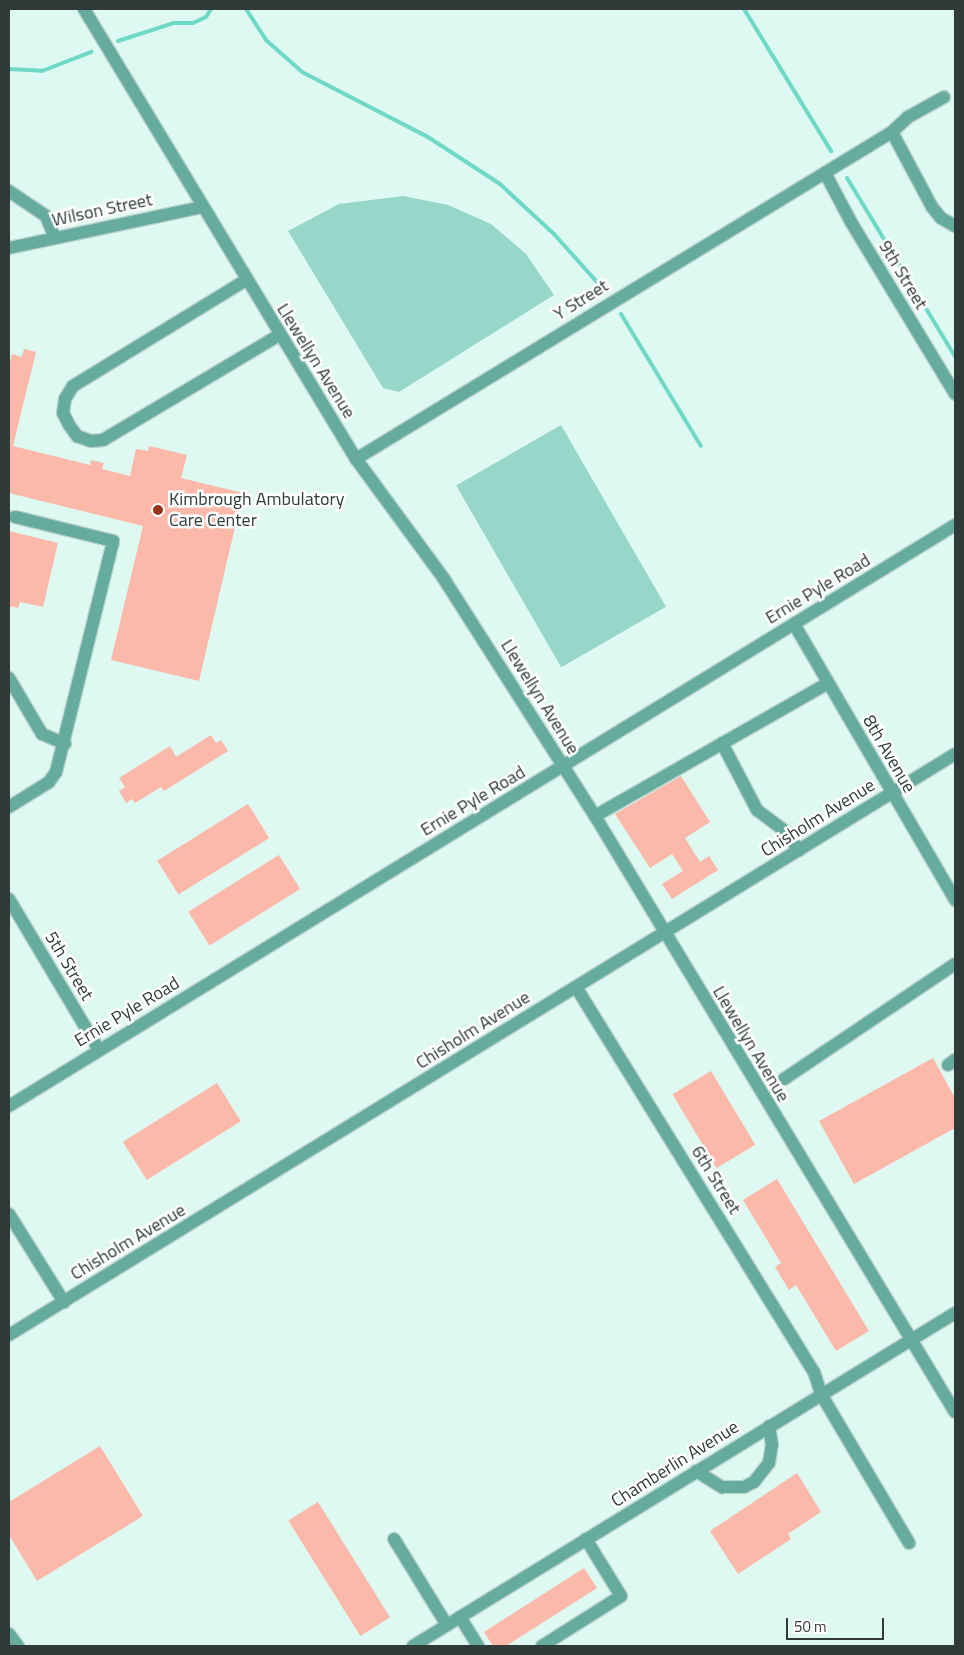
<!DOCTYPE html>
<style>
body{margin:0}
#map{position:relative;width:964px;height:1655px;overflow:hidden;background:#def8f2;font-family:"Titillium Web",sans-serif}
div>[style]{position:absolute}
.green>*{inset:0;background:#96d7ca;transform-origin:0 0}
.stream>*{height:4px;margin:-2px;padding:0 2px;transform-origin:2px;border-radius:2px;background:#6ed9c6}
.building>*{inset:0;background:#fcb8a8;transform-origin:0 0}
.roads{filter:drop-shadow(1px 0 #bbd2cd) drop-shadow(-1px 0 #bbd2cd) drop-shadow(0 1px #bbd2cd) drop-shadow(0 -1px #bbd2cd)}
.minor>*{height:12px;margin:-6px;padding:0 6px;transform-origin:6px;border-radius:6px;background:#65ab9e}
.dots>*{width:14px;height:14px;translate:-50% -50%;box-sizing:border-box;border:2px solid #fff;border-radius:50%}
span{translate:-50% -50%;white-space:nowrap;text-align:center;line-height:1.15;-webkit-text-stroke:5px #fff;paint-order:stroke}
.street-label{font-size:18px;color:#303a38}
.poi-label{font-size:18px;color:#303a38}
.left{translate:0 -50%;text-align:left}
.frame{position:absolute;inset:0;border:10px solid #303a38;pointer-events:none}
.scale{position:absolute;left:786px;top:1618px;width:98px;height:22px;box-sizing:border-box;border:2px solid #303a38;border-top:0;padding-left:6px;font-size:15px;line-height:18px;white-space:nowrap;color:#303a38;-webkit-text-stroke:4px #fff;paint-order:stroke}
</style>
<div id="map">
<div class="green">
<div style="clip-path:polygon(403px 196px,448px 205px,491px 224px,526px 254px,554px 295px,399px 392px,383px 388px,288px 231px,339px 204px)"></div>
<div style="left:561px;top:425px;width:210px;height:121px;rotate:60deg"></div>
</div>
<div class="stream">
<div style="left:246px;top:9px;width:37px;rotate:57deg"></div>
<div style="left:266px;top:40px;width:48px;rotate:41.6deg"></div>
<div style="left:302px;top:72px;width:142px;rotate:27.3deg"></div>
<div style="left:428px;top:137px;width:86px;rotate:33.1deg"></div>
<div style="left:500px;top:184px;width:74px;rotate:42.8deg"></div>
<div style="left:554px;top:234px;width:75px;rotate:48.2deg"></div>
<div style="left:744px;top:9px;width:167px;rotate:58.5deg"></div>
<div style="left:118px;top:41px;width:59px;rotate:-17.8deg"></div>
<div style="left:174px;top:23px;width:19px"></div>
<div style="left:193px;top:23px;width:14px;rotate:-25deg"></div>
<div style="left:206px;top:17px;width:9px;rotate:-58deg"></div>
<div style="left:9px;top:69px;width:33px;rotate:3deg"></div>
<div style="left:42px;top:71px;width:53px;rotate:-21.2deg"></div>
<div style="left:847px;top:178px;width:208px;rotate:58.8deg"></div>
<div style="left:621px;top:314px;width:154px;rotate:58.8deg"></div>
</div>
<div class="building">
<div style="clip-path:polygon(24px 349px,36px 352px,13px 446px,90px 465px,91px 460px,104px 463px,102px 469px,130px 476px,136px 449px,148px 451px,149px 446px,187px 455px,181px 478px,243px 493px,199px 681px,111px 660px,143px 526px,9px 493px,9px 368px,12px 354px,22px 357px)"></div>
<div style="clip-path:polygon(9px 531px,58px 543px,43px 607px,20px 602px,18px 608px,9px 606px)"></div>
<div style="clip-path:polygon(211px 735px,216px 743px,221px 740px,228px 751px,164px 791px,161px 787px,135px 803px,132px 799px,126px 803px,119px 791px,125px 787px,119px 778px,170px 746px,176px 757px)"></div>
<div style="clip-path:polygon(681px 776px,710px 822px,685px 838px,700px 862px,709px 856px,718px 870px,672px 899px,662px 884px,683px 871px,672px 854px,650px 868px,615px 814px)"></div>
<div style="left:248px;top:804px;width:40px;height:107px;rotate:58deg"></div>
<div style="left:279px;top:855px;width:40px;height:107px;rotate:58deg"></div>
<div style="clip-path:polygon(933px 1058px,955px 1098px,955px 1128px,854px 1184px,819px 1121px)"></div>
<div style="left:711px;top:1071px;width:86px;height:45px;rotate:59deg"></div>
<div style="left:217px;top:1083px;width:45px;height:111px;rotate:58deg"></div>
<div style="clip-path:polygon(777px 1179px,869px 1331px,836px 1351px,796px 1285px,789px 1290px,775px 1267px,781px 1263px,743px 1200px)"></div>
<div style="clip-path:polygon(100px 1446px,143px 1516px,37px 1581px,9px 1535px,9px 1502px)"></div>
<div style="clip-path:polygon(797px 1473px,821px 1512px,788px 1534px,791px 1539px,738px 1574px,710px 1531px)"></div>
<div style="left:318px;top:1502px;width:136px;height:35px;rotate:58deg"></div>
<div style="clip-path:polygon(584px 1568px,597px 1588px,506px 1646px,493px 1646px,484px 1632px)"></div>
</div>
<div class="roads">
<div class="minor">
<div style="left:84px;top:9px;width:526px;rotate:58.85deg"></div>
<div style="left:356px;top:459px;width:149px;rotate:53.7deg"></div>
<div style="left:444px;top:579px;width:281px;rotate:57.5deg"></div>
<div style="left:595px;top:816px;width:696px;rotate:58.87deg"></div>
<div style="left:892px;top:132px;width:85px;rotate:61.9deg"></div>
<div style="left:932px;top:207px;width:14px;rotate:51deg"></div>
<div style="left:941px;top:218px;width:16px;rotate:30deg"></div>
<div style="left:825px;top:173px;width:55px;rotate:62deg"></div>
<div style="left:851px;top:222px;width:201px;rotate:58.8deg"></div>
<div style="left:9px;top:191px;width:45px;rotate:34deg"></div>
<div style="left:46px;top:216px;width:24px;rotate:68deg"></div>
<div style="left:9px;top:248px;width:197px;rotate:-12deg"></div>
<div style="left:246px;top:280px;width:203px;rotate:148.5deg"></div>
<div style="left:73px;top:386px;width:15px;rotate:122deg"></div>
<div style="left:65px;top:399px;width:14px;rotate:98deg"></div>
<div style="left:63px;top:413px;width:13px;rotate:63deg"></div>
<div style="left:69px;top:425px;width:14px;rotate:54deg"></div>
<div style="left:77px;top:436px;width:15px;rotate:20deg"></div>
<div style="left:91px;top:441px;width:12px;rotate:-5deg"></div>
<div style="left:103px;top:440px;width:205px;rotate:-30.8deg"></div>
<div style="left:356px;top:459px;width:628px;rotate:-31.39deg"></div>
<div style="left:892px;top:132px;width:22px;rotate:-43deg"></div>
<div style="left:908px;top:117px;width:41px;rotate:-29.1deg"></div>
<div style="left:794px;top:624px;width:320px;rotate:59.7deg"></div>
<div style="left:9px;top:678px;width:65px;rotate:59.5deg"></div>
<div style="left:42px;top:734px;width:25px;rotate:23deg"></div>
<div style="left:722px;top:743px;width:76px;rotate:62.4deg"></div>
<div style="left:757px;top:810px;width:35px;rotate:37deg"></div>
<div style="left:785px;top:831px;width:24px;rotate:54deg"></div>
<div style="left:9px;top:807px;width:47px;rotate:-32deg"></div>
<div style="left:49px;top:782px;width:12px;rotate:-55deg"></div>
<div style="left:56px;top:772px;width:238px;rotate:-76.1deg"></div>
<div style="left:113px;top:541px;width:101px;rotate:-166.2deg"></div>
<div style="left:595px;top:816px;width:268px;rotate:-29.7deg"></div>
<div style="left:9px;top:899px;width:176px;rotate:59.2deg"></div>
<div style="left:576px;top:987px;width:453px;rotate:58.3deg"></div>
<div style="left:814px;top:1372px;width:23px;rotate:72deg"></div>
<div style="left:821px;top:1394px;width:173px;rotate:59.4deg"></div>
<div style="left:948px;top:1065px;width:9px;rotate:-36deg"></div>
<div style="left:784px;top:1079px;width:206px;rotate:-33.9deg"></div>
<div style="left:9px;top:1106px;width:1110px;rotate:-31.56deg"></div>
<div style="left:9px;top:1214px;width:104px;rotate:58deg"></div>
<div style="left:9px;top:1335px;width:1110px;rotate:-31.56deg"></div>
<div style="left:696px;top:1471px;width:31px;rotate:32deg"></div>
<div style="left:722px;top:1487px;width:22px"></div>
<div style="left:744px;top:1487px;width:11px;rotate:-27deg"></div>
<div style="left:754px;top:1482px;width:24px;rotate:-52deg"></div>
<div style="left:769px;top:1463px;width:18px;rotate:-81deg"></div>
<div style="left:772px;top:1445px;width:19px;rotate:-99deg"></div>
<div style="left:394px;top:1539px;width:101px;rotate:58.4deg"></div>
<div style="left:460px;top:1617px;width:34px;rotate:58deg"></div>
<div style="left:9px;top:1634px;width:15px;rotate:53deg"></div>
<div style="left:413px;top:1646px;width:636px;rotate:-31.57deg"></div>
<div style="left:542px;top:1646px;width:93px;rotate:-32.3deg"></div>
<div style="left:621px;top:1596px;width:67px;rotate:-121.6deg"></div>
</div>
</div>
<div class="dots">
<div style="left:158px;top:510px;background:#9c331d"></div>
</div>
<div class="street-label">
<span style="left:102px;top:210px;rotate:-12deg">Wilson Street</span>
<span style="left:903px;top:275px;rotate:59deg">9th Street</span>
<span style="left:581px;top:300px;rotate:-32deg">Y Street</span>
<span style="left:316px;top:361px;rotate:58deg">Llewellyn Avenue</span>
<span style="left:818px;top:589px;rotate:-31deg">Ernie Pyle Road</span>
<span style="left:540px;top:697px;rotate:58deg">Llewellyn Avenue</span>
<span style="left:889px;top:754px;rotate:60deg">8th Avenue</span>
<span style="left:473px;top:801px;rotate:-31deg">Ernie Pyle Road</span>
<span style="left:818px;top:818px;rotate:-32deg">Chisholm Avenue</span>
<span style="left:69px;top:966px;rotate:59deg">5th Street</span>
<span style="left:127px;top:1012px;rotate:-31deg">Ernie Pyle Road</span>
<span style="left:473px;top:1030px;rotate:-32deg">Chisholm Avenue</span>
<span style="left:751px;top:1044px;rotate:59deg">Llewellyn Avenue</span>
<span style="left:716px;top:1180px;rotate:58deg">6th Street</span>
<span style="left:128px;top:1242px;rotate:-31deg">Chisholm Avenue</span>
<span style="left:675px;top:1464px;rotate:-32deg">Chamberlin Avenue</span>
</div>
<div class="poi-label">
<span class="left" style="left:169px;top:510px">Kimbrough Ambulatory<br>Care Center</span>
</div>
<div class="frame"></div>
<div class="scale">50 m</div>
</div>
